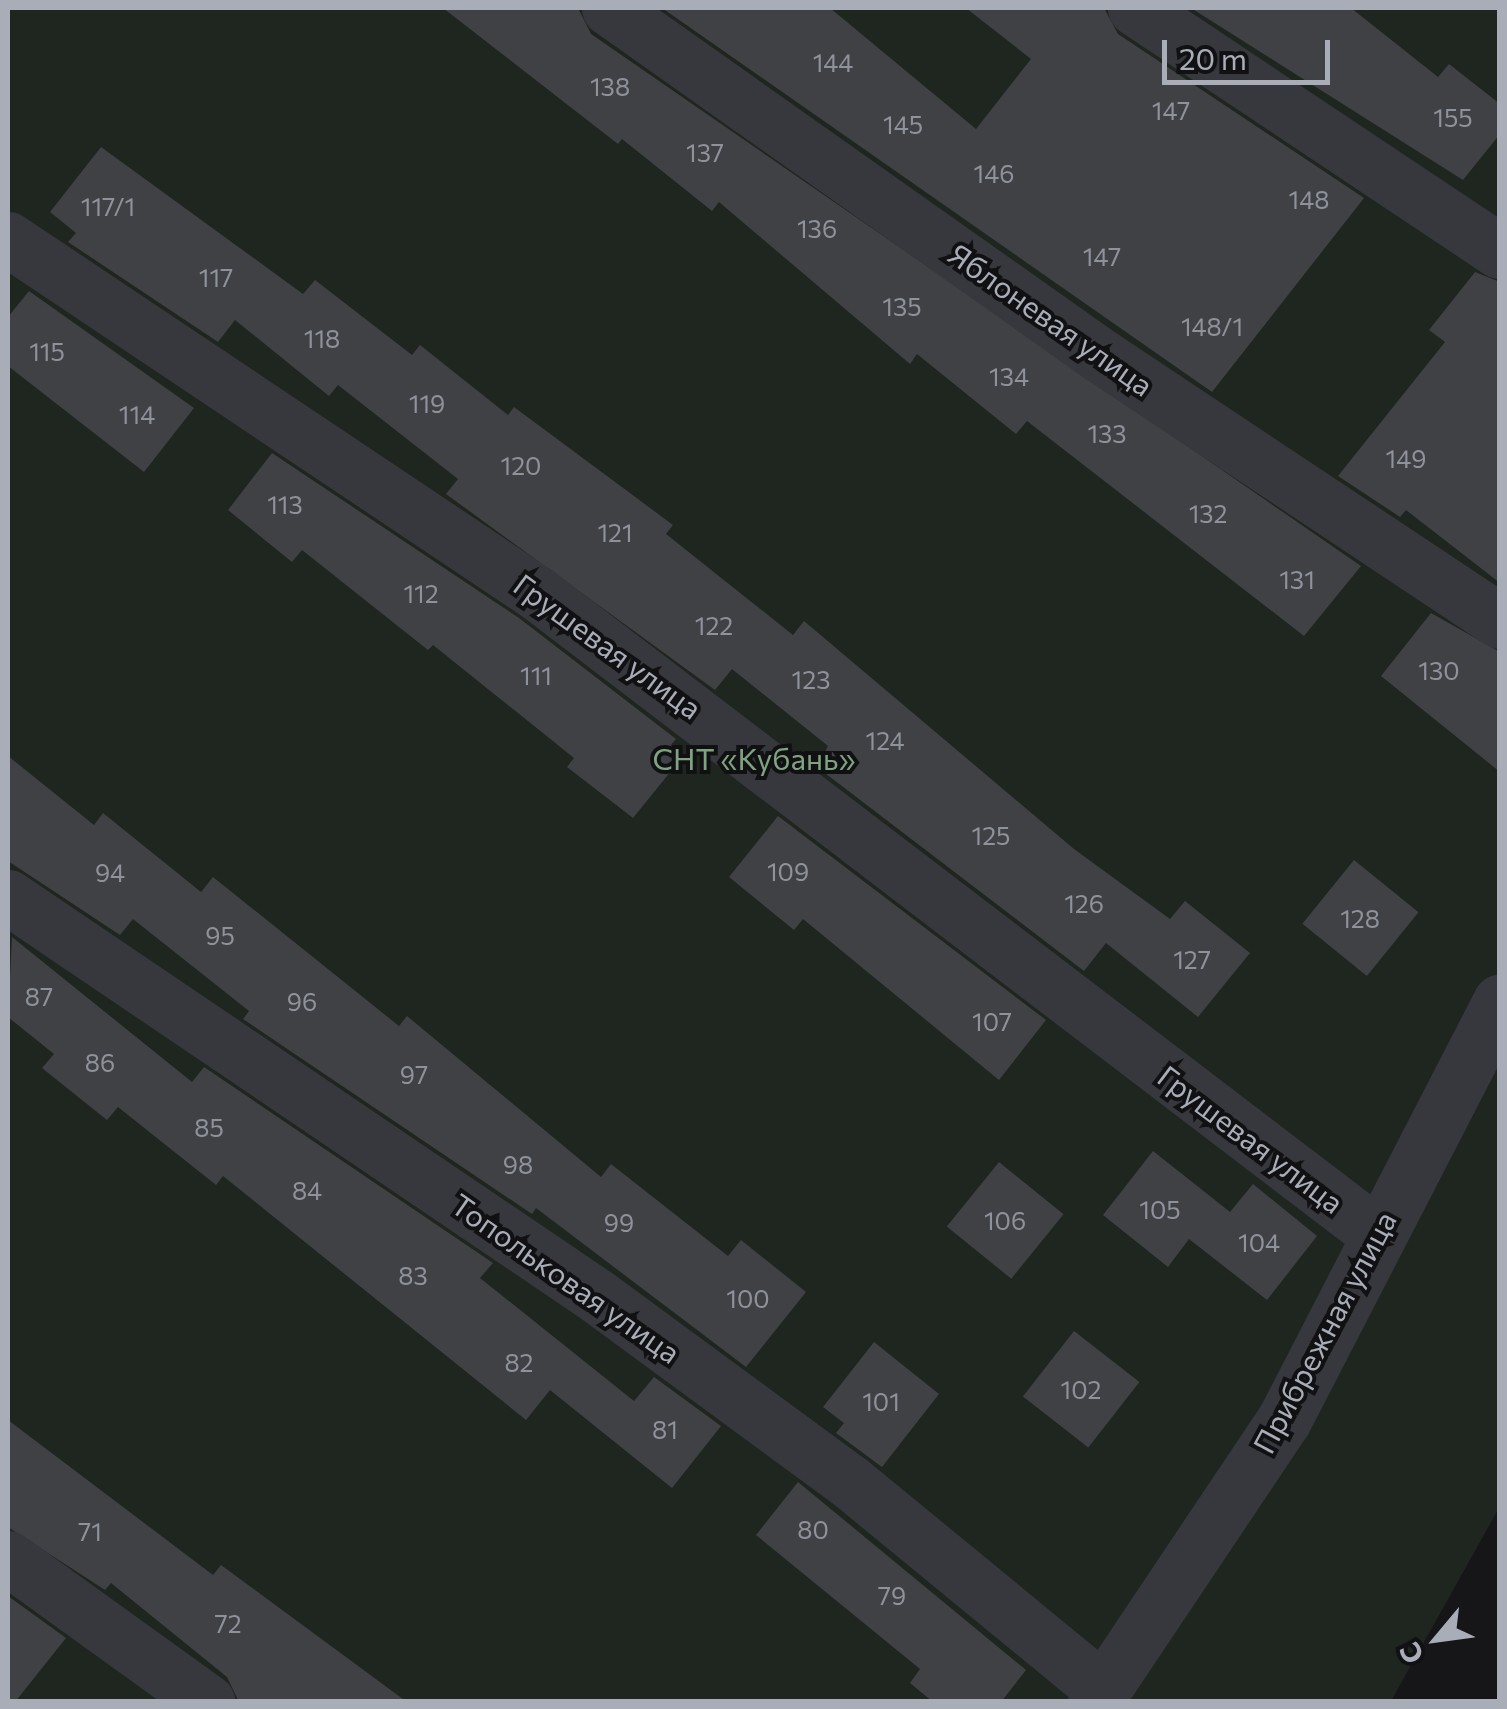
<!DOCTYPE html>
<meta charset="utf-8">
<style>
body{margin:0}
#map{position:relative;width:1507px;height:1709px;overflow:hidden;background:#161618;font-family:Commissioner,sans-serif}
div>[style]{position:absolute}
.green>*{inset:0;background:#1e261f}
.building>*{inset:0;background:#404145;transform-origin:0 0}
.minor>*{height:55px;margin:-27.5px;padding:0 27.5px;transform-origin:27.5px;border-radius:27.5px;background:#37383d}
span{translate:-50% -50%;white-space:nowrap;text-align:center;line-height:1.15;-webkit-text-stroke:8px #111113;paint-order:stroke}
.number-label{font-size:25px;color:#8e929b}
.number-label span{-webkit-text-stroke-width:0}
.street-label{font-size:30px;color:#a8adb8}
.park-label{font-size:30px;color:#7fa381}
.frame{position:absolute;inset:0;border:10px solid #a8adb8;pointer-events:none}
.north{position:absolute;left:1387px;top:1589px;width:100px;height:100px;-webkit-text-stroke:8px #111113;paint-order:stroke;rotate:241deg;font-size:28px;font-weight:700;line-height:40px;text-align:center;color:#a8adb8}
.north::after{content:'';display:block;margin:auto;width:35px;height:45px;background:#a8adb8;clip-path:polygon(50% 0,100% 100%,50% 72%,0 100%)}
.scale{position:absolute;left:1162px;top:40px;width:168px;height:45px;box-sizing:border-box;border:5px solid #a8adb8;border-top:0;padding-left:12px;font-size:30px;line-height:35px;white-space:nowrap;color:#a8adb8;-webkit-text-stroke:8px #111113;paint-order:stroke}
</style>
<div id="map">
<div class="green">
<div style="clip-path:polygon(8px 8px,1499px 8px,1499px 1508px,1391px 1701px,8px 1702px)"></div>
</div>
<div class="building">
<div style="clip-path:polygon(443px 8px,578px 8px,591px 34px,1361px 566px,1304px 636px,1027px 421px,1016px 434px,917px 354px,910px 364px,719px 202px,712px 211px,622px 139px,618px 144px)"></div>
<div style="clip-path:polygon(662px 8px,830px 8px,976px 129px,1031px 59px,966px 8px,1104px 8px,1118px 34px,1364px 198px,1212px 392px)"></div>
<div style="clip-path:polygon(1191px 8px,1351px 8px,1438px 77px,1449px 64px,1500px 104px,1500px 134px,1463px 180px)"></div>
<div style="clip-path:polygon(101px 147px,303px 294px,315px 280px,412px 355px,420px 345px,508px 415px,514px 407px,673px 525px,666px 534px,793px 635px,804px 621px,1074px 849px,1170px 919px,1185px 901px,1250px 953px,1198px 1017px,1106px 943px,1084px 971px,817px 767px,828px 746px,732px 669px,715px 690px,446px 494px,458px 479px,338px 385px,329px 396px,235px 320px,218px 342px,68px 242px,76px 233px,50px 212px)"></div>
<div style="clip-path:polygon(1475px 272px,1500px 282px,1500px 583px,1406px 510px,1400px 517px,1338px 476px,1445px 342px,1429px 330px)"></div>
<div style="clip-path:polygon(29px 291px,194px 408px,144px 472px,8px 366px,8px 317px)"></div>
<div style="clip-path:polygon(272px 453px,519px 618px,676px 739px,671px 745px,684px 755px,633px 818px,567px 767px,574px 758px,433px 645px,428px 650px,302px 550px,292px 562px,228px 510px)"></div>
<div style="clip-path:polygon(1431px 613px,1500px 652px,1500px 772px,1381px 676px)"></div>
<div style="clip-path:polygon(8px 756px,94px 825px,103px 813px,201px 892px,213px 877px,399px 1026px,407px 1016px,601px 1177px,611px 1164px,728px 1256px,741px 1240px,806px 1292px,746px 1367px,536px 1208px,532px 1214px,243px 1019px,249px 1011px,133px 919px,120px 935px,8px 861px)"></div>
<div style="clip-path:polygon(778px 816px,1046px 1020px,999px 1080px,803px 919px,794px 930px,729px 877px)"></div>
<div style="left:1354px;top:860px;width:83px;height:82px;rotate:39deg"></div>
<div style="clip-path:polygon(12px 937px,192px 1082px,204px 1067px,493px 1263px,480px 1278px,634px 1401px,654px 1377px,721px 1426px,672px 1488px,550px 1390px,526px 1420px,223px 1176px,216px 1185px,118px 1107px,107px 1120px,42px 1068px,54px 1054px,8px 1017px)"></div>
<div style="clip-path:polygon(1153px 1151px,1230px 1212px,1253px 1184px,1317px 1236px,1267px 1300px,1189px 1239px,1168px 1267px,1103px 1215px)"></div>
<div style="left:999px;top:1162px;width:83px;height:83px;rotate:39deg"></div>
<div style="left:1074px;top:1331px;width:83px;height:83px;rotate:38deg"></div>
<div style="clip-path:polygon(874px 1342px,939px 1394px,882px 1467px,836px 1433px,844px 1423px,823px 1407px)"></div>
<div style="clip-path:polygon(8px 1420px,213px 1575px,221px 1565px,407px 1702px,239px 1702px,227px 1677px,111px 1583px,105px 1590px,8px 1527px)"></div>
<div style="clip-path:polygon(798px 1482px,1026px 1670px,1001px 1702px,933px 1702px,910px 1683px,920px 1669px,756px 1535px)"></div>
<div style="clip-path:polygon(8px 1596px,66px 1638px,15px 1702px,8px 1702px)"></div>
</div>
<div class="minor">
<div style="left:609px;top:8px;width:603px;rotate:35.27deg"></div>
<div style="left:1101px;top:356px;width:479px;rotate:33.6deg"></div>
<div style="left:1135px;top:8px;width:438px;rotate:33.7deg"></div>
<div style="left:8px;top:239px;width:637px;rotate:33.79deg"></div>
<div style="left:537px;top:593px;width:1055px;rotate:37.34deg"></div>
<div style="left:8px;top:897px;width:711px;rotate:34.11deg"></div>
<div style="left:597px;top:1296px;width:313px;rotate:36.3deg"></div>
<div style="left:849px;top:1481px;width:328px;rotate:39.4deg"></div>
<div style="left:8px;top:1558px;width:246px;rotate:35.8deg"></div>
<div style="left:1095px;top:1702px;width:339px;rotate:-56.2deg"></div>
<div style="left:1284px;top:1420px;width:471px;rotate:-62.7deg"></div>
</div>
<div class="number-label">
<span style="left:833px;top:62px">144</span>
<span style="left:610px;top:86px">138</span>
<span style="left:1171px;top:110px">147</span>
<span style="left:1453px;top:117px">155</span>
<span style="left:903px;top:124px">145</span>
<span style="left:705px;top:152px">137</span>
<span style="left:994px;top:173px">146</span>
<span style="left:1309px;top:199px">148</span>
<span style="left:108px;top:206px">117/1</span>
<span style="left:817px;top:228px">136</span>
<span style="left:1102px;top:256px">147</span>
<span style="left:216px;top:277px">117</span>
<span style="left:902px;top:306px">135</span>
<span style="left:1212px;top:326px">148/1</span>
<span style="left:322px;top:338px">118</span>
<span style="left:47px;top:351px">115</span>
<span style="left:1009px;top:376px">134</span>
<span style="left:427px;top:403px">119</span>
<span style="left:137px;top:414px">114</span>
<span style="left:1107px;top:433px">133</span>
<span style="left:1406px;top:458px">149</span>
<span style="left:521px;top:465px">120</span>
<span style="left:285px;top:504px">113</span>
<span style="left:1208px;top:513px">132</span>
<span style="left:615px;top:532px">121</span>
<span style="left:1297px;top:579px">131</span>
<span style="left:421px;top:593px">112</span>
<span style="left:714px;top:625px">122</span>
<span style="left:1439px;top:670px">130</span>
<span style="left:536px;top:675px">111</span>
<span style="left:811px;top:679px">123</span>
<span style="left:885px;top:740px">124</span>
<span style="left:991px;top:835px">125</span>
<span style="left:788px;top:871px">109</span>
<span style="left:110px;top:872px">94</span>
<span style="left:1084px;top:903px">126</span>
<span style="left:1360px;top:918px">128</span>
<span style="left:220px;top:935px">95</span>
<span style="left:1192px;top:959px">127</span>
<span style="left:39px;top:996px">87</span>
<span style="left:302px;top:1001px">96</span>
<span style="left:992px;top:1021px">107</span>
<span style="left:100px;top:1062px">86</span>
<span style="left:414px;top:1074px">97</span>
<span style="left:209px;top:1127px">85</span>
<span style="left:518px;top:1164px">98</span>
<span style="left:307px;top:1190px">84</span>
<span style="left:1160px;top:1209px">105</span>
<span style="left:1005px;top:1220px">106</span>
<span style="left:619px;top:1222px">99</span>
<span style="left:1259px;top:1242px">104</span>
<span style="left:413px;top:1275px">83</span>
<span style="left:748px;top:1298px">100</span>
<span style="left:519px;top:1362px">82</span>
<span style="left:1081px;top:1389px">102</span>
<span style="left:881px;top:1401px">101</span>
<span style="left:665px;top:1429px">81</span>
<span style="left:813px;top:1529px">80</span>
<span style="left:90px;top:1531px">71</span>
<span style="left:892px;top:1595px">79</span>
<span style="left:228px;top:1623px">72</span>
</div>
<div class="street-label">
<span style="left:1051px;top:319px;rotate:35deg">Яблоневая улица</span>
<span style="left:608px;top:646px;rotate:36deg">Грушевая улица</span>
<span style="left:1251px;top:1139px;rotate:37deg">Грушевая улица</span>
<span style="left:566px;top:1278px;rotate:35deg">Топольковая улица</span>
<span style="left:1324px;top:1332px;rotate:-62deg">Прибрежная улица</span>
</div>
<div class="park-label">
<span style="left:754px;top:758px">СНТ «Кубань»</span>
</div>
<div class="frame"></div>
<div class="north">С</div>
<div class="scale">20 m</div>
</div>
